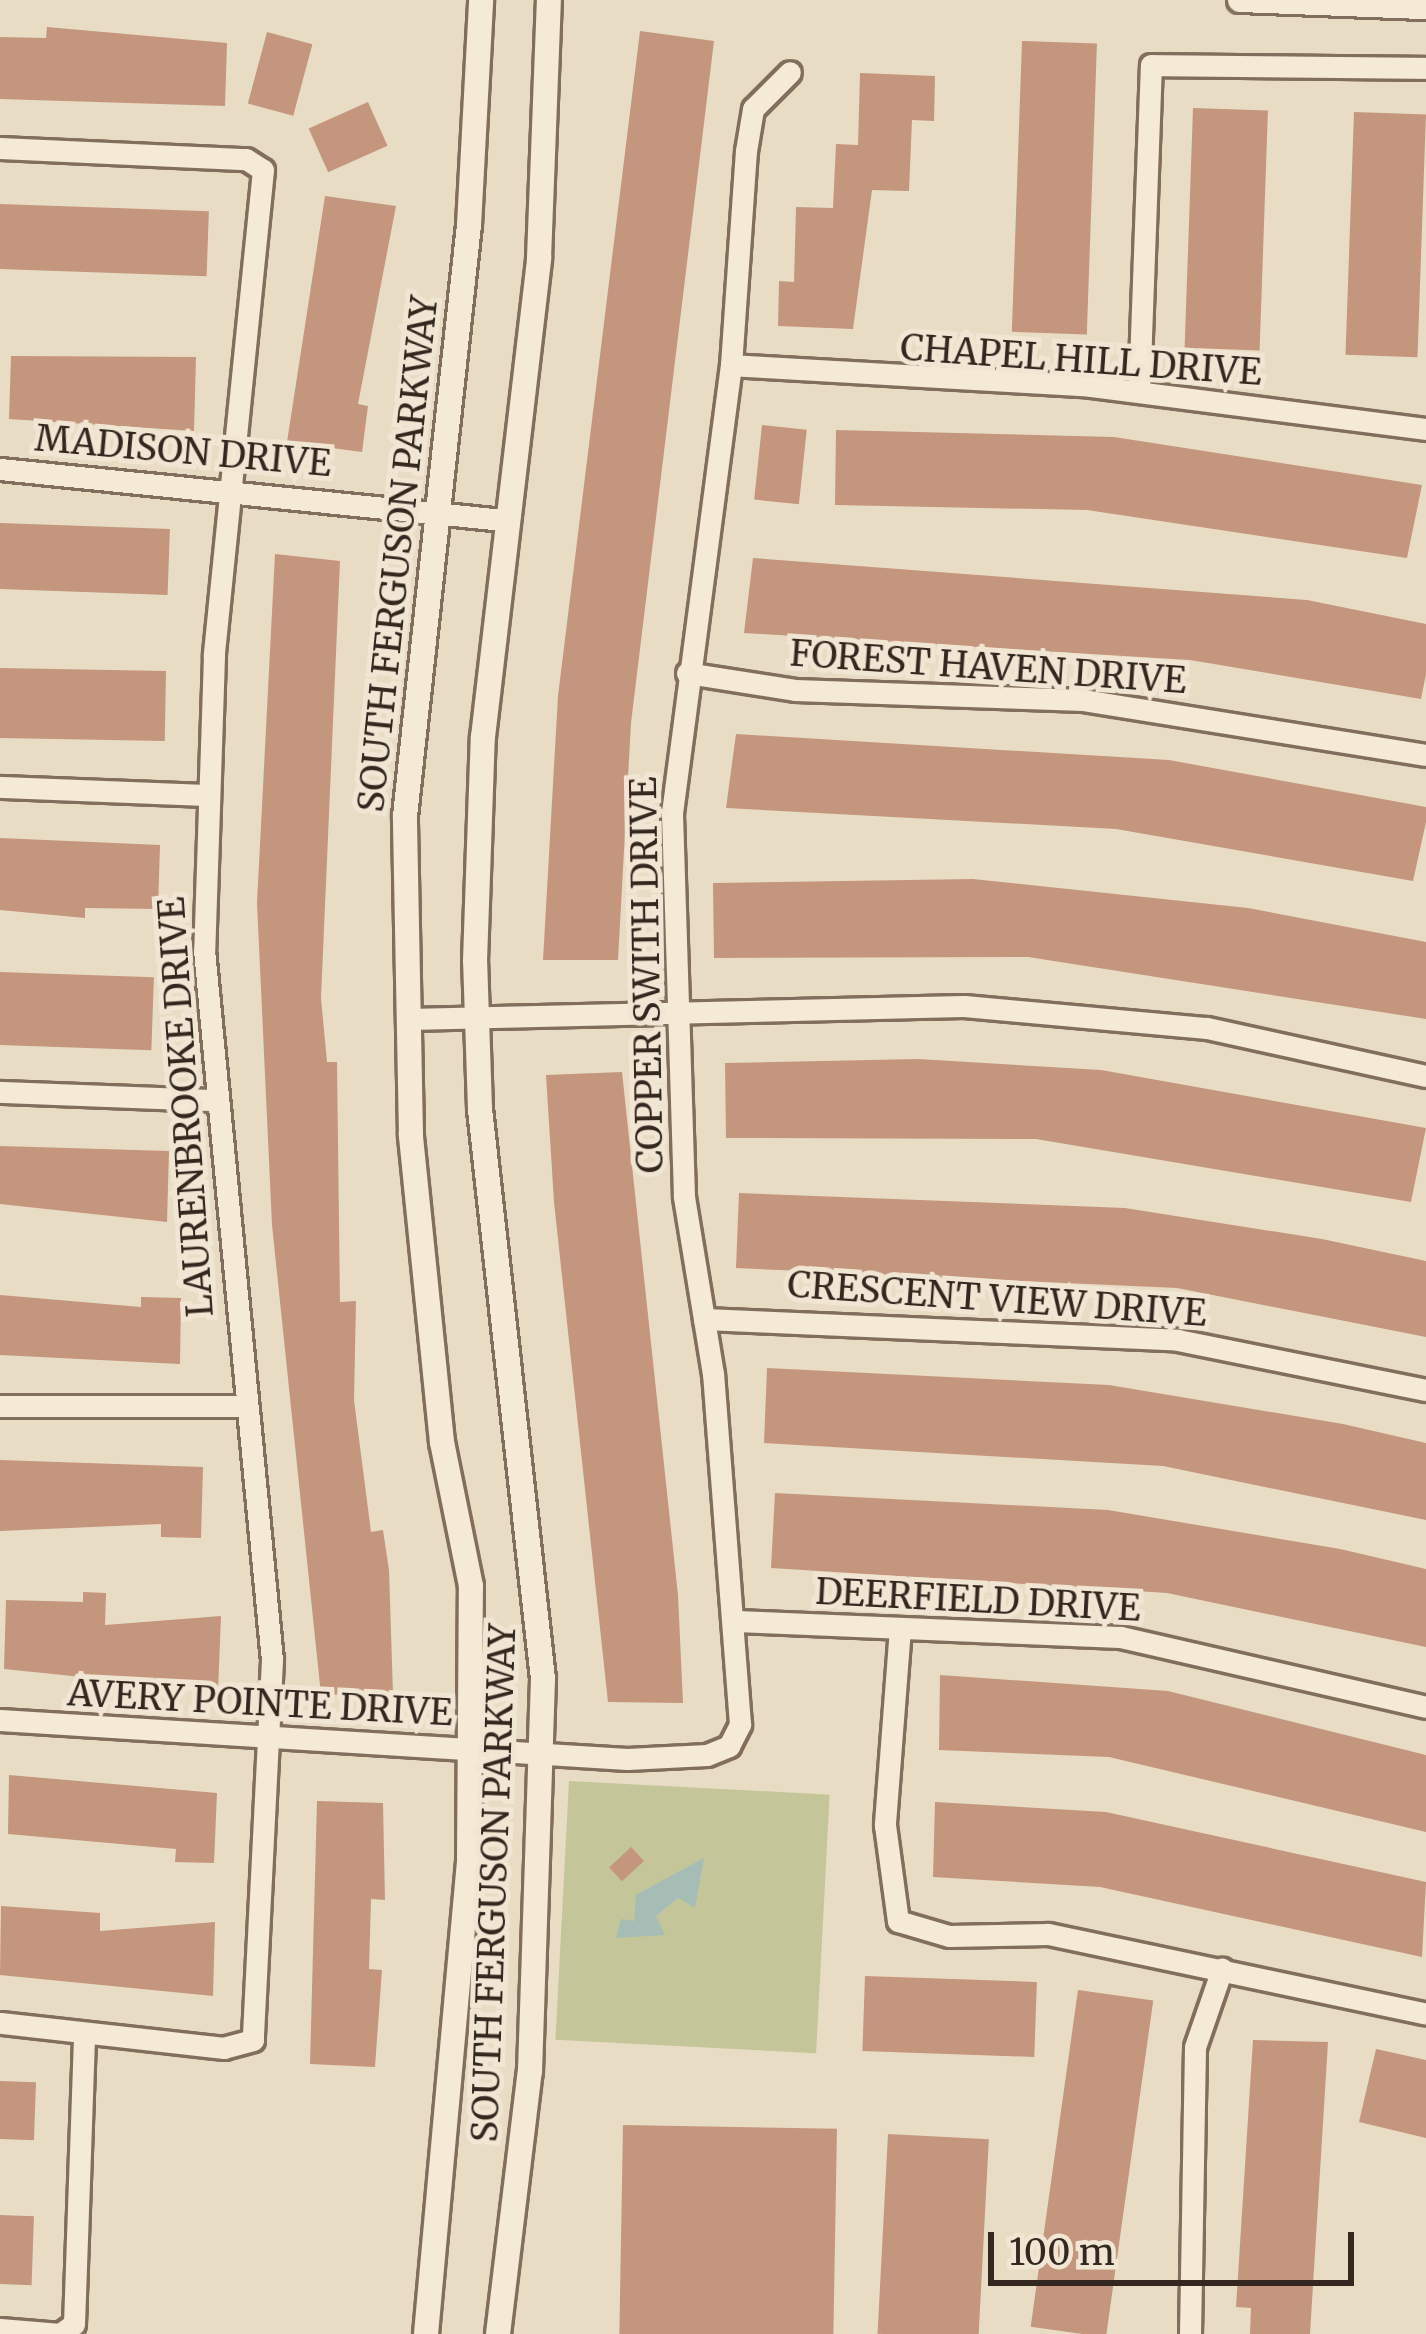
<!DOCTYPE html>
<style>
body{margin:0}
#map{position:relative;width:1426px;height:2334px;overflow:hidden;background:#e9dcc4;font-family:Merriweather,serif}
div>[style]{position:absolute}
.green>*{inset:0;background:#c4c699;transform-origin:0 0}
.water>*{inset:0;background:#a5bdb4}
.building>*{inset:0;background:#c4967d;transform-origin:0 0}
.roads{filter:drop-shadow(3px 0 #826e5c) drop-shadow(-3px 0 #826e5c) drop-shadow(0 3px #826e5c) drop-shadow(0 -3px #826e5c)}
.minor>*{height:21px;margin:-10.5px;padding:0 10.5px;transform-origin:10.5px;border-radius:10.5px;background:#f5ead6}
.tertiary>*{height:24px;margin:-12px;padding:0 12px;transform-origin:12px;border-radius:12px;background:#f5ead6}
span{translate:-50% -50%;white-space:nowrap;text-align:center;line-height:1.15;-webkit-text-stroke:10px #f1e6d3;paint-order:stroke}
.street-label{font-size:36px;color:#33271f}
.scale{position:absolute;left:988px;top:2232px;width:366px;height:54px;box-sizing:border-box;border:6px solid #33271f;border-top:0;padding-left:15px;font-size:36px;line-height:42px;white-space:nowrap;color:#33271f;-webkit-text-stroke:9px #f1e6d3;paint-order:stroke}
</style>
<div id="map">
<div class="green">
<div style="left:569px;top:1781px;width:261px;height:259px;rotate:3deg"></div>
</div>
<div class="water">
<div style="clip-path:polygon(704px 1858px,695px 1908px,678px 1898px,656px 1916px,665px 1935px,616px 1938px,621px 1919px,634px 1921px,636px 1895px)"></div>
</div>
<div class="building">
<div style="clip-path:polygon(47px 27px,227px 43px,225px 106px,0 99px,0 37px,46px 38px)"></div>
<div style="clip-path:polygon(640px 31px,714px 41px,631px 723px,618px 960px,543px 960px,558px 696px)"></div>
<div style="left:267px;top:32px;width:47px;height:74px;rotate:15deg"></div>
<div style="left:1022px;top:41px;width:75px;height:291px;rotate:2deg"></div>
<div style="clip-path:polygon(860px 73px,935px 76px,934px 121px,912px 120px,909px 191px,872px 190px,853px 329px,778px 326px,779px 281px,794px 282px,796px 207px,833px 208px,836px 144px,858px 145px)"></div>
<div style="left:368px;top:102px;width:48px;height:65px;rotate:66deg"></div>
<div style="left:1193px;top:108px;width:75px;height:240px;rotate:2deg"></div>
<div style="left:1354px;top:112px;width:72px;height:243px;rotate:2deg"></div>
<div style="clip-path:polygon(325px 196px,396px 206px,358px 404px,368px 406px,362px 452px,287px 442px)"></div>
<div style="left:0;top:204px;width:209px;height:65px;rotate:2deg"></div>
<div style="clip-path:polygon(11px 356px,196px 357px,194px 431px,9px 419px)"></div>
<div style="left:762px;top:425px;width:45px;height:75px;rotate:6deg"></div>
<div style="clip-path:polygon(836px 430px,1114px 437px,1422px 485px,1407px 558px,1087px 510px,835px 505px)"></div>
<div style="left:0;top:523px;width:170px;height:66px;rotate:2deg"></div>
<div style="clip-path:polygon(275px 554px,340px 561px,321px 998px,327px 1062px,337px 1062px,340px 1302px,356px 1301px,354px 1400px,371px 1532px,383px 1530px,389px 1570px,393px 1694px,321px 1695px,272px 1225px,257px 903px)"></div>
<div style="clip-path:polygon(753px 558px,1307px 600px,1426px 624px,1426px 674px,1421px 699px,1190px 660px,744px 633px)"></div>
<div style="left:0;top:668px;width:166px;height:70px;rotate:1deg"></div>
<div style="clip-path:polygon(736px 734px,1169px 760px,1426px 807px,1426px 822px,1413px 881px,1116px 829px,726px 808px)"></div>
<div style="clip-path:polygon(0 838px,160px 845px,158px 909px,85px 908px,85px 918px,0 910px)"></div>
<div style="clip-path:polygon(973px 879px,1248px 908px,1426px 942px,1426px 1019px,1028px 957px,714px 958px,713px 883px)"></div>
<div style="left:0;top:972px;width:154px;height:73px;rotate:2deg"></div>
<div style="clip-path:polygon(918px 1059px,1101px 1070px,1426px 1128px,1411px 1202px,1036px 1139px,726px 1138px,725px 1063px)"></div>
<div style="clip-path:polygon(622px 1072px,678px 1595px,683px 1703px,608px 1702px,554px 1202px,546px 1075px)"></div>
<div style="clip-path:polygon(0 1146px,169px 1151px,167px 1222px,0 1204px)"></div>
<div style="clip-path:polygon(739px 1193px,1125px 1208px,1322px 1239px,1426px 1261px,1426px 1337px,1177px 1288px,736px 1268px)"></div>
<div style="clip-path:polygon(0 1295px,141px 1307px,141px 1297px,181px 1298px,180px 1364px,0 1355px)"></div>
<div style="clip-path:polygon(767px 1368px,1109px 1385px,1343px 1424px,1426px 1443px,1426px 1520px,1163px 1466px,764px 1443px)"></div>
<div style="clip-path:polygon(0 1460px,203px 1467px,201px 1538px,161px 1537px,161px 1524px,0 1531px)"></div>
<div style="clip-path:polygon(775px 1493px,1108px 1510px,1340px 1549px,1426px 1569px,1426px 1647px,1167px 1593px,771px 1568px)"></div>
<div style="clip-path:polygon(83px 1592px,106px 1593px,105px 1625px,221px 1616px,218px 1691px,4px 1669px,6px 1600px,83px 1602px)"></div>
<div style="clip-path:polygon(940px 1675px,1168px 1691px,1426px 1755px,1426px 1832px,1109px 1757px,939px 1750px)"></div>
<div style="clip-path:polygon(9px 1775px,217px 1793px,214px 1863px,175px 1862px,176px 1849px,8px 1834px)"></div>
<div style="clip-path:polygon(317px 1801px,383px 1803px,385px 1900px,371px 1899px,369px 1969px,382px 1970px,375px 2067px,310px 2064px)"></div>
<div style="clip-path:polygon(935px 1802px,1106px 1812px,1426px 1882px,1422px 1957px,1100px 1887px,933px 1877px)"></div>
<div style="left:631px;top:1847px;width:19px;height:30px;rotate:47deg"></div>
<div style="clip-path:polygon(1px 1906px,100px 1913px,100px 1931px,215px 1922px,213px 1996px,0 1975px)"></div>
<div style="left:865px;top:1976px;width:172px;height:75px;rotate:2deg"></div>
<div style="left:1078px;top:1990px;width:76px;height:340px;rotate:8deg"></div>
<div style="clip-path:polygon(1253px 2040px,1328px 2042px,1310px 2334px,1250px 2334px,1251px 2308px,1236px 2307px)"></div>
<div style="clip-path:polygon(1376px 2049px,1426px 2060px,1426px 2138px,1359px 2122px)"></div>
<div style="left:0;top:2081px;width:36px;height:58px;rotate:2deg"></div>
<div style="left:623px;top:2125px;width:214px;height:209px;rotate:1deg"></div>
<div style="left:888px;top:2134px;width:101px;height:200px;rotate:3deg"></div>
<div style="left:0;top:2215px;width:34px;height:69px;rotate:2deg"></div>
</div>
<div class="roads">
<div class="minor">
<div style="left:0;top:148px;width:246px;rotate:2.6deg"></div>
<div style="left:246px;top:159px;width:20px;rotate:33deg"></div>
<div style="left:263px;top:170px;width:488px;rotate:95.8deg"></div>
<div style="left:214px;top:656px;width:294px;rotate:91.9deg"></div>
<div style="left:204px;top:950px;width:713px;rotate:84.53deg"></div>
<div style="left:272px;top:1660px;width:380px;rotate:92.9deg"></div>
<div style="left:253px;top:2040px;width:30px;rotate:165deg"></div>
<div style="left:224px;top:2048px;width:225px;rotate:-173.6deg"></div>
<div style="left:731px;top:365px;width:360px;rotate:3.3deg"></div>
<div style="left:1090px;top:386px;width:339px;rotate:7.3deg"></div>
<div style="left:1139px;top:391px;width:326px;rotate:-87.9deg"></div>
<div style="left:1151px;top:65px;width:275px;rotate:0.6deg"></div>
<div style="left:0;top:469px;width:506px;rotate:5.79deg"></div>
<div style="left:687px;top:673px;width:109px;rotate:8.9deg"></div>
<div style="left:795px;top:690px;width:288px;rotate:2deg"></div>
<div style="left:1083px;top:700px;width:347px;rotate:9.1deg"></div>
<div style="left:0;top:787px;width:208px;rotate:2.2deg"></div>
<div style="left:409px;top:1019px;width:555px;rotate:-1.34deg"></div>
<div style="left:964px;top:1006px;width:244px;rotate:5.2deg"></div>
<div style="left:1207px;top:1028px;width:224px;rotate:12.4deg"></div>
<div style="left:0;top:1092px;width:213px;rotate:2.2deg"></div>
<div style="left:704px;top:1319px;width:474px;rotate:2.5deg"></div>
<div style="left:1178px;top:1340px;width:253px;rotate:11.4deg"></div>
<div style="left:0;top:1406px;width:243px"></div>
<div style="left:735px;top:1621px;width:386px;rotate:2.4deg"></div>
<div style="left:1121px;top:1637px;width:313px;rotate:12.9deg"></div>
<div style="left:900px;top:1628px;width:198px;rotate:94.4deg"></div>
<div style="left:885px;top:1825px;width:97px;rotate:82.3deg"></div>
<div style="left:898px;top:1921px;width:53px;rotate:16.4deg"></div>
<div style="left:949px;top:1936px;width:99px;rotate:-1.2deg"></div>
<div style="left:1048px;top:1934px;width:386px;rotate:11.9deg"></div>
<div style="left:0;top:1720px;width:628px;rotate:3.56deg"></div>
<div style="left:627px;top:1759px;width:80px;rotate:-2.9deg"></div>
<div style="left:707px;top:1755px;width:24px;rotate:-22deg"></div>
<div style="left:729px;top:1746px;width:25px;rotate:-63deg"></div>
<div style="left:740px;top:1724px;width:351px;rotate:-94.4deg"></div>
<div style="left:713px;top:1374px;width:180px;rotate:-99.3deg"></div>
<div style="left:684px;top:1196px;width:383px;rotate:-91.8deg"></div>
<div style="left:672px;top:813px;width:452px;rotate:-82.5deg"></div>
<div style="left:731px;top:365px;width:215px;rotate:-86deg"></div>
<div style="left:746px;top:151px;width:43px;rotate:-80.5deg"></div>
<div style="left:753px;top:109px;width:52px;rotate:-45deg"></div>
<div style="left:0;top:2329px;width:60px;rotate:4.8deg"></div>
<div style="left:60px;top:2334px;width:17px;rotate:-36deg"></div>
<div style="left:74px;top:2324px;width:289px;rotate:-88deg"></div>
<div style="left:1190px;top:2334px;width:287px;rotate:-89deg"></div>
<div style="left:1195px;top:2047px;width:83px;rotate:-70.9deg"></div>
</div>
<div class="tertiary">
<div style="left:1240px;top:0;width:186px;rotate:2.2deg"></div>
<div style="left:426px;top:2334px;width:477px;rotate:-84.8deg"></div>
<div style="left:469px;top:1859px;width:273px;rotate:-89.6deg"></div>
<div style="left:471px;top:1586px;width:147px;rotate:-101.4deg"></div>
<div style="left:442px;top:1442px;width:309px;rotate:-95.8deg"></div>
<div style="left:411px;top:1135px;width:319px;rotate:-91.1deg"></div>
<div style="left:405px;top:816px;width:594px;rotate:-83.82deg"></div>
<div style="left:469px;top:225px;width:225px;rotate:-86.9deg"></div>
<div style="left:498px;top:2334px;width:265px;rotate:-83.1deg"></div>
<div style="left:530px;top:2071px;width:392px;rotate:-88.1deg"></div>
<div style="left:543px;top:1679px;width:573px;rotate:-96.31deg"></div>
<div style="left:480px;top:1109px;width:148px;rotate:-91.9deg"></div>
<div style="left:475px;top:961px;width:224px;rotate:-88deg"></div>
<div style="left:483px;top:737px;width:482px;rotate:-83.3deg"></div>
<div style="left:539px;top:258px;width:258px;rotate:-87.8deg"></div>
</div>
</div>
<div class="street-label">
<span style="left:1081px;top:360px;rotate:4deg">CHAPEL HILL DRIVE</span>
<span style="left:183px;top:451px;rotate:5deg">MADISON DRIVE</span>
<span style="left:398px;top:554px;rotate:-84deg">SOUTH FERGUSON PARKWAY</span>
<span style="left:988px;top:667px;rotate:4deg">FOREST HAVEN DRIVE</span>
<span style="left:647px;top:975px;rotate:-91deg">COPPER SWITH DRIVE</span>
<span style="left:186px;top:1107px;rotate:-94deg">LAURENBROOKE DRIVE</span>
<span style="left:997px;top:1299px;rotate:4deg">CRESCENT VIEW DRIVE</span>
<span style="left:978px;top:1600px;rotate:3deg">DEERFIELD DRIVE</span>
<span style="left:260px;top:1703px;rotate:3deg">AVERY POINTE DRIVE</span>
<span style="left:494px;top:1883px;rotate:-88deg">SOUTH FERGUSON PARKWAY</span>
</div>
<div class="scale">100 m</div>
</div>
